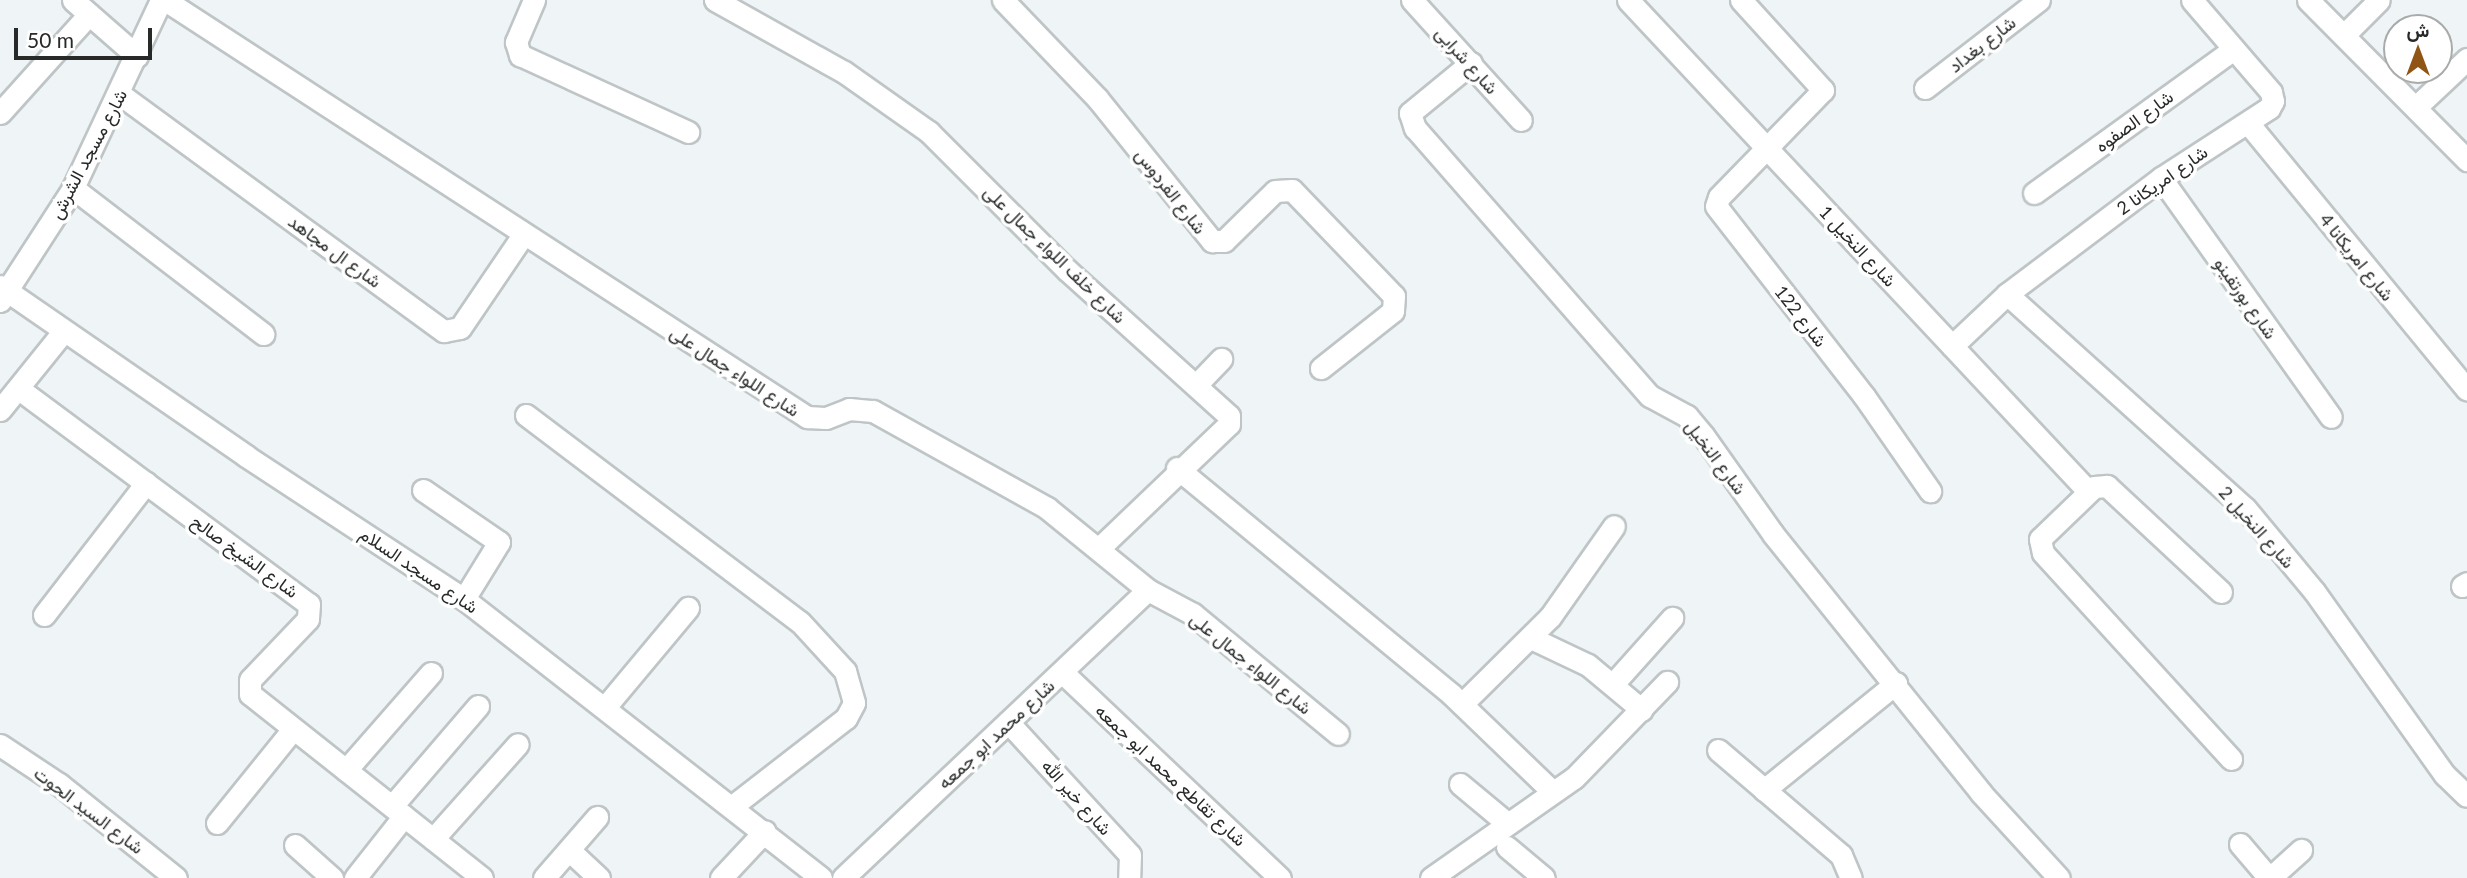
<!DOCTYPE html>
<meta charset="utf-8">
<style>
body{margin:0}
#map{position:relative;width:2467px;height:878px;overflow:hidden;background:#eff5f6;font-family:Lato,Vazirmatn,sans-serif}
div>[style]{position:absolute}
.roads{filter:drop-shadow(2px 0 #bfc5c6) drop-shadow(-2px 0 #bfc5c6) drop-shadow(0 2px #bfc5c6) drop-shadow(0 -2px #bfc5c6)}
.street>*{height:21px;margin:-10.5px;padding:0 10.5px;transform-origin:10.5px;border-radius:10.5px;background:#fff}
span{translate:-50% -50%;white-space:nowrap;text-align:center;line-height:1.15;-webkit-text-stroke:7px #fff;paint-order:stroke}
.street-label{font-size:18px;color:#282a2a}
.north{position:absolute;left:2383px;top:14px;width:70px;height:70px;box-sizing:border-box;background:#fff;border:2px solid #a9aaaa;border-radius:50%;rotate:0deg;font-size:19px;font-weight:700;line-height:28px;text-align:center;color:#282a2a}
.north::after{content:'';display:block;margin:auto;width:24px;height:32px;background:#905514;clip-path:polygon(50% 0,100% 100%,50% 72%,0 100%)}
.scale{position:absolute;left:14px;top:28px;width:138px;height:32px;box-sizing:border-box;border:4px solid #282a2a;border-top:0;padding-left:9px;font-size:21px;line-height:24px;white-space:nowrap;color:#282a2a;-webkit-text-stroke:5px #fff;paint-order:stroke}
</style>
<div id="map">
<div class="roads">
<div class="street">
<div style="left:73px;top:0;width:85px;rotate:41.2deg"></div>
<div style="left:165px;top:0;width:766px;rotate:33.01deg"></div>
<div style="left:807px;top:417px;width:19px;rotate:3deg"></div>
<div style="left:826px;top:418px;width:25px;rotate:-21deg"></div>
<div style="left:849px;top:409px;width:24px;rotate:5deg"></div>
<div style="left:873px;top:411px;width:199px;rotate:29.1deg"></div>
<div style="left:1047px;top:508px;width:130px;rotate:39.1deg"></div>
<div style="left:1148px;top:590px;width:51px;rotate:28.1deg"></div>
<div style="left:1193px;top:614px;width:188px;rotate:39.6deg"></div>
<div style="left:534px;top:0;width:46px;rotate:113.2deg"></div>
<div style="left:516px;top:42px;width:14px;rotate:73deg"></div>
<div style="left:520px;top:55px;width:185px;rotate:24.6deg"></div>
<div style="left:715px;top:0;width:148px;rotate:29.2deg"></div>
<div style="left:844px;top:72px;width:104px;rotate:35.2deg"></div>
<div style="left:929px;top:132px;width:195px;rotate:45deg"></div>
<div style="left:1067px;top:270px;width:218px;rotate:42deg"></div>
<div style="left:1229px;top:416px;width:8px;rotate:90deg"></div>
<div style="left:1229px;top:424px;width:181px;rotate:136.3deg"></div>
<div style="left:1003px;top:0;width:136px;rotate:46.2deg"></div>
<div style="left:1097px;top:98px;width:184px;rotate:51.2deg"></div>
<div style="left:1212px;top:241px;width:12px"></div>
<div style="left:1224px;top:241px;width:71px;rotate:-44.4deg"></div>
<div style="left:1275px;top:191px;width:17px;rotate:-3deg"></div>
<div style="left:1292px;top:190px;width:147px;rotate:46.1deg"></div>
<div style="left:1394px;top:296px;width:15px;rotate:94deg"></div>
<div style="left:1393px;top:311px;width:92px;rotate:141.6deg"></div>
<div style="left:1412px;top:0;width:162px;rotate:47.8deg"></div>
<div style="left:1628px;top:0;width:673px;rotate:46.87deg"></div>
<div style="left:1741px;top:0;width:122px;rotate:47.7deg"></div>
<div style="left:1823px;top:90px;width:149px;rotate:134.2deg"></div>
<div style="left:1719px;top:197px;width:9px;rotate:108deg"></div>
<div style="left:1716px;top:206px;width:241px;rotate:52.1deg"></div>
<div style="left:1864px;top:396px;width:116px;rotate:55.2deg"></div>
<div style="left:2308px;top:0;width:226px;rotate:45.2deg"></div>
<div style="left:2344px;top:35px;width:49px;rotate:-45deg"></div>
<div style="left:1471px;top:63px;width:79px;rotate:140.7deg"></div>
<div style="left:1410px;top:113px;width:16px;rotate:72deg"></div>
<div style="left:1415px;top:128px;width:356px;rotate:48.8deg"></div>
<div style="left:1650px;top:396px;width:42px;rotate:28.4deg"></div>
<div style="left:1687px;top:416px;width:25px;rotate:50deg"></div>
<div style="left:1703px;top:435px;width:121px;rotate:54.7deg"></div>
<div style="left:1773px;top:534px;width:332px;rotate:51.2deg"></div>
<div style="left:1981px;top:793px;width:115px;rotate:47.5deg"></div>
<div style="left:1925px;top:88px;width:144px;rotate:-37.7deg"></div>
<div style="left:121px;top:95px;width:400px;rotate:36.2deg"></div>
<div style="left:444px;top:331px;width:16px;rotate:-11deg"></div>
<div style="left:460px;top:328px;width:112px;rotate:-55.9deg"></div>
<div style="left:2417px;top:106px;width:69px;rotate:-43.2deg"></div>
<div style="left:0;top:113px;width:133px;rotate:-48deg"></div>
<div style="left:2248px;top:123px;width:345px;rotate:50.6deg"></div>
<div style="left:2161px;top:178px;width:293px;rotate:54.6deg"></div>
<div style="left:73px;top:188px;width:240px;rotate:37.5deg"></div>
<div style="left:2034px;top:193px;width:246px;rotate:-35.8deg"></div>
<div style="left:0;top:286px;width:299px;rotate:34.6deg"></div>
<div style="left:246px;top:456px;width:261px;rotate:33.3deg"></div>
<div style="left:464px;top:599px;width:453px;rotate:38deg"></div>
<div style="left:2007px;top:294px;width:320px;rotate:42deg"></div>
<div style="left:2245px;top:508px;width:108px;rotate:50.3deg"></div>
<div style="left:2314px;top:591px;width:226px;rotate:54.6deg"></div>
<div style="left:2445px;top:775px;width:30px;rotate:44deg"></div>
<div style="left:0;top:301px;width:135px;rotate:-57.1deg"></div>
<div style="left:73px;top:188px;width:208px;rotate:-64.9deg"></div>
<div style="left:1952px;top:346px;width:76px;rotate:-43.4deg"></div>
<div style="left:2007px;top:294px;width:193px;rotate:-37deg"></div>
<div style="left:2161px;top:178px;width:129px;rotate:-32.9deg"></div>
<div style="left:2269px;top:108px;width:8px;rotate:-60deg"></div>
<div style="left:2273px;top:101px;width:9px;rotate:-103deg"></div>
<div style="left:2271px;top:92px;width:121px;rotate:-130.7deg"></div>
<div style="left:1197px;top:384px;width:35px;rotate:-46deg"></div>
<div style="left:19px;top:389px;width:361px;rotate:36.6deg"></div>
<div style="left:309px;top:604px;width:15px;rotate:94deg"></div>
<div style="left:308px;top:619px;width:84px;rotate:133.6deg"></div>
<div style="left:250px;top:680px;width:14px;rotate:90deg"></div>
<div style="left:250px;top:694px;width:296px;rotate:38.4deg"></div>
<div style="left:0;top:410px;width:100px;rotate:-51.1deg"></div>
<div style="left:526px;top:415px;width:343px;rotate:37.1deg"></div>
<div style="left:800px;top:622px;width:67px;rotate:47.4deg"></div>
<div style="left:845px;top:671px;width:33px;rotate:74deg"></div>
<div style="left:854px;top:703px;width:17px;rotate:118deg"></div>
<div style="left:846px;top:718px;width:142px;rotate:142.2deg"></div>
<div style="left:1177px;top:468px;width:355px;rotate:39.5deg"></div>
<div style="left:1451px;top:694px;width:141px;rotate:43.9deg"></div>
<div style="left:423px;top:490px;width:92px;rotate:34.4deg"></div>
<div style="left:499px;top:542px;width:67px;rotate:121.6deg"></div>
<div style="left:2462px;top:586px;width:6px;rotate:-31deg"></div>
<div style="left:2221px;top:592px;width:156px;rotate:-137.1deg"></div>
<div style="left:2107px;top:486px;width:13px;rotate:176deg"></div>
<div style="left:2094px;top:487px;width:75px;rotate:136.1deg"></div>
<div style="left:2040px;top:539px;width:14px;rotate:78deg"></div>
<div style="left:2043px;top:553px;width:279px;rotate:47.6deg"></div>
<div style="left:44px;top:615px;width:167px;rotate:-52.3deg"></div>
<div style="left:1531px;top:638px;width:63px;rotate:25.3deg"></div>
<div style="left:1588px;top:665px;width:70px;rotate:39.8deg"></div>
<div style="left:1062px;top:672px;width:300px;rotate:43.4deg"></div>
<div style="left:1613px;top:684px;width:89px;rotate:-48.2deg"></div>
<div style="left:1462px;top:704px;width:124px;rotate:-44.7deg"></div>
<div style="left:1550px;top:617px;width:111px;rotate:-54.9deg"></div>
<div style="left:606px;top:706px;width:128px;rotate:-50.1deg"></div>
<div style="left:1008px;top:722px;width:180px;rotate:47.5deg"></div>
<div style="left:1130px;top:855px;width:23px;rotate:92deg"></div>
<div style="left:0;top:745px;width:71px;rotate:33.5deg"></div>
<div style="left:59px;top:784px;width:150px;rotate:38.8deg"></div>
<div style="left:1718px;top:750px;width:162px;rotate:40.5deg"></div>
<div style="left:1841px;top:855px;width:25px;rotate:67deg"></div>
<div style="left:346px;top:770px;width:129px;rotate:-48.8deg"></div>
<div style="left:1460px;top:784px;width:62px;rotate:39.8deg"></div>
<div style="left:1764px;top:790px;width:170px;rotate:-39deg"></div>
<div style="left:392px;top:806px;width:132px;rotate:-49.3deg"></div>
<div style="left:217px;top:823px;width:121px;rotate:-51deg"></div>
<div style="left:433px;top:839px;width:127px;rotate:-48.2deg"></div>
<div style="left:2240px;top:844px;width:45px;rotate:49.5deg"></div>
<div style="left:295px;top:845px;width:50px;rotate:41.7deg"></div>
<div style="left:1507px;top:847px;width:48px;rotate:40deg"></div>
<div style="left:569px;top:850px;width:41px;rotate:43deg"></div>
<div style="left:355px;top:878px;width:79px;rotate:-51.7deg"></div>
<div style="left:544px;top:878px;width:81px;rotate:-49deg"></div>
<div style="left:721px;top:878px;width:64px;rotate:-46.9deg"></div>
<div style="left:843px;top:878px;width:419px;rotate:-43.4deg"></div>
<div style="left:1431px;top:878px;width:174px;rotate:-35deg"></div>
<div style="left:1574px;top:778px;width:134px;rotate:-45.9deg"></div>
<div style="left:2270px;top:878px;width:42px;rotate:-42.1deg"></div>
</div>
</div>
<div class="street-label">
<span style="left:1982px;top:44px;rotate:-38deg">شارع بغداد</span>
<span style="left:1467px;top:60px;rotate:48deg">شارع شرابى</span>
<span style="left:2134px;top:121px;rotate:-36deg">شارع الصفوه</span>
<span style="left:88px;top:154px;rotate:-62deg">شارع مسجد الشرش</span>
<span style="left:2162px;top:180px;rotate:-35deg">شارع امريكانا 2</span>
<span style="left:1171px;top:191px;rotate:52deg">شارع الفردوس</span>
<span style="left:1858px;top:246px;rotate:47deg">شارع النخيل 1</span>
<span style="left:335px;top:251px;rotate:36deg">شارع ال مجاهد</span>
<span style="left:1055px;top:254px;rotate:44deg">شارع خلف اللواء جمال على</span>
<span style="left:2357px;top:257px;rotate:51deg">شارع امريكانا 4</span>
<span style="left:2246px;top:298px;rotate:55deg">شارع بورتفينو</span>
<span style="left:1801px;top:316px;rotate:52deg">شارع 122</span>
<span style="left:735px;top:371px;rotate:33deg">شارع اللواء جمال على</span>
<span style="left:1716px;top:457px;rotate:53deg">شارع النخيل</span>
<span style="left:2257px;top:527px;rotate:48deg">شارع النخيل 2</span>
<span style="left:245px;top:556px;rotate:36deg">شارع الشيخ صالح</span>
<span style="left:419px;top:570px;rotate:34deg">شارع مسجد السلام</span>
<span style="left:1251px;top:663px;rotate:39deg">شارع اللواء جمال على</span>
<span style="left:996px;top:734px;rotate:-43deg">شارع محمد ابو جمعه</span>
<span style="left:1171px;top:775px;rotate:43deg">شارع تقاطع محمد ابو جمعه</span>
<span style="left:1077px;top:797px;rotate:48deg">شارع خير الله</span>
<span style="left:89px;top:810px;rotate:37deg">شارع السيد الحوت</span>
</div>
<div class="north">ش</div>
<div class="scale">50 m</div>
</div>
